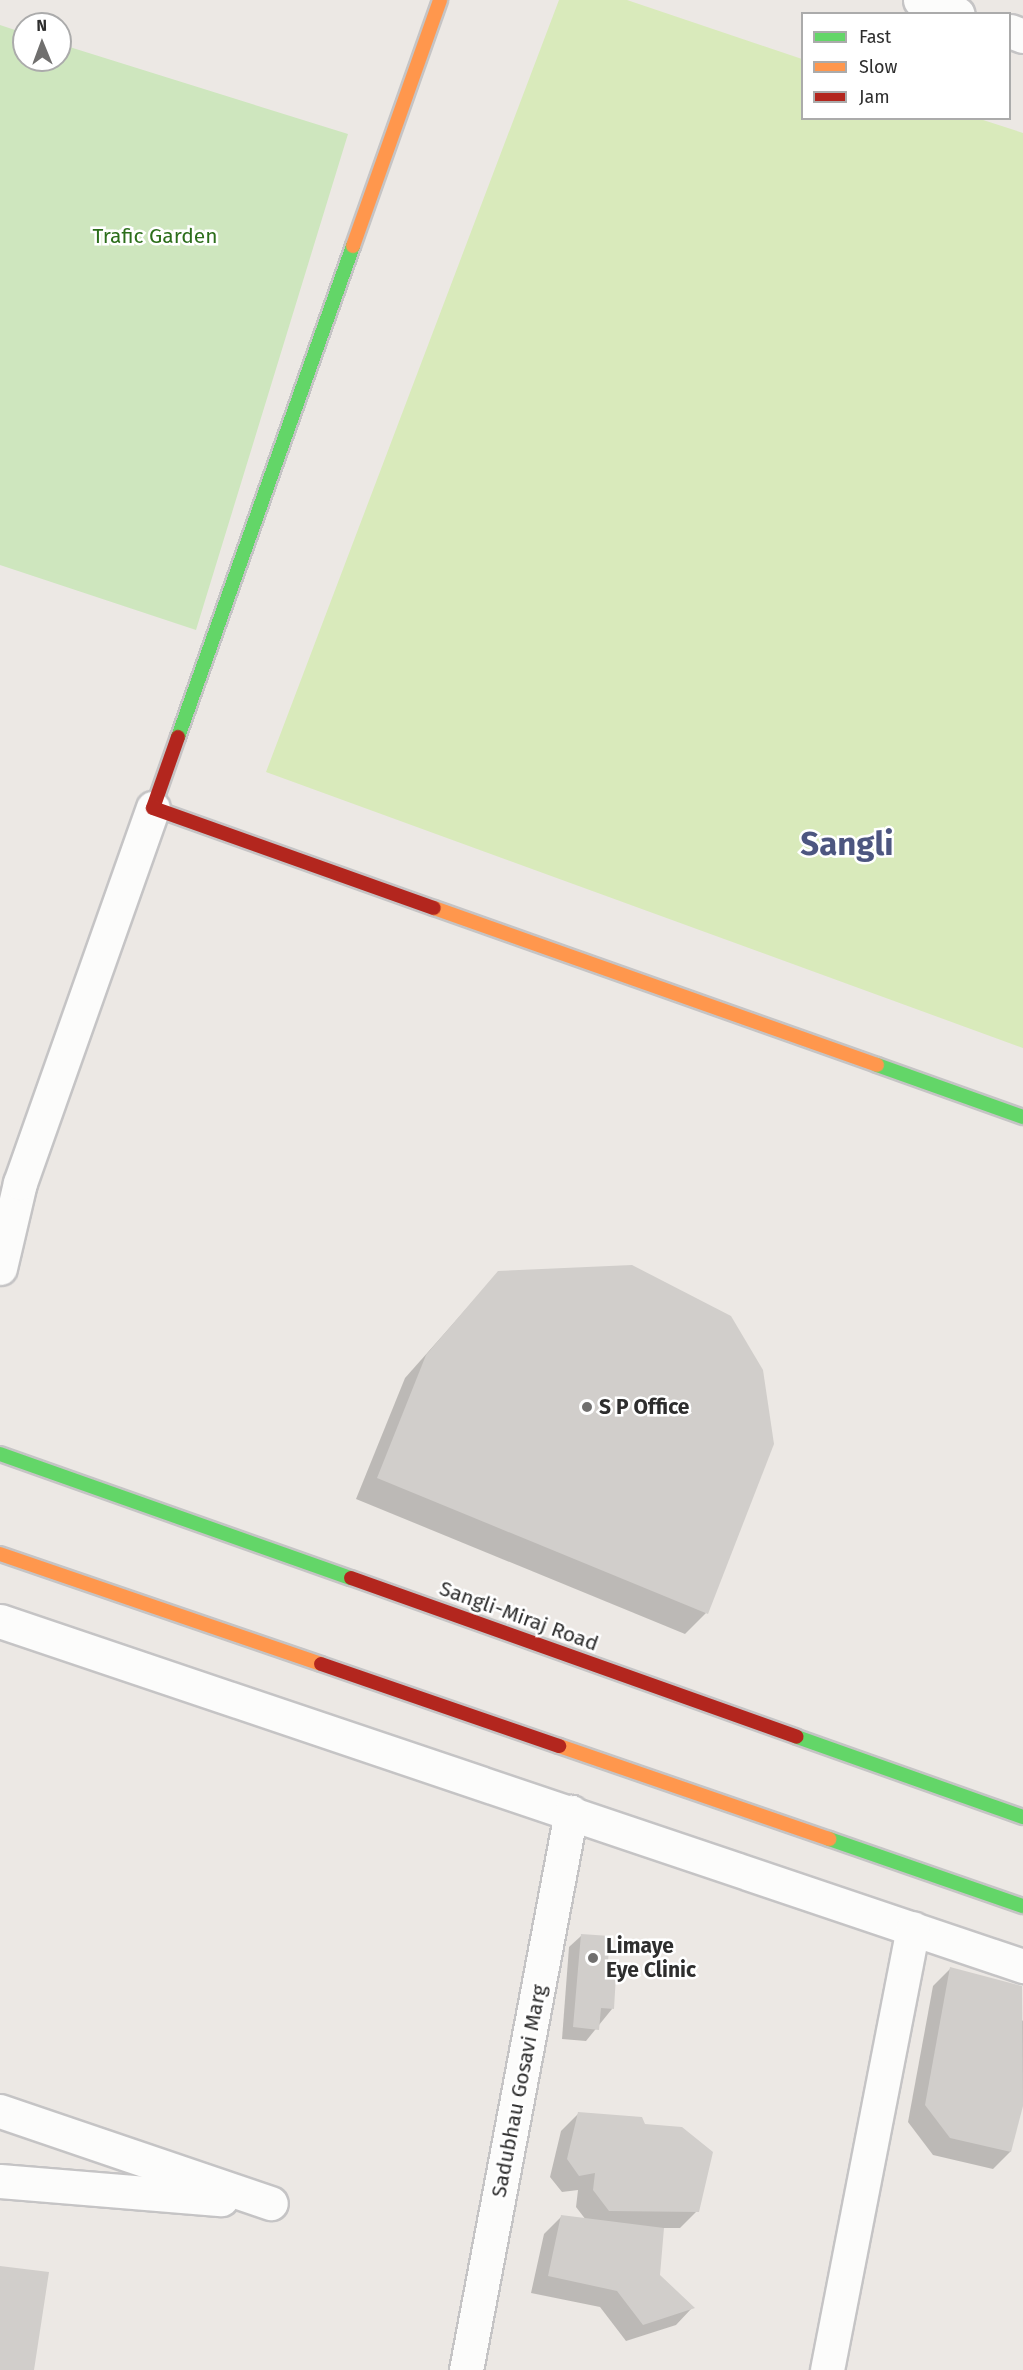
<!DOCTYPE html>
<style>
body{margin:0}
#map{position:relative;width:1023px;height:2370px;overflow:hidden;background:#ece8e4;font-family:"Fira Sans",sans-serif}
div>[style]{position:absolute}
.green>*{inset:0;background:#cee6be}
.pitch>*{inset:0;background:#d9eabb}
.shadow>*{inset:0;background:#0003}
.building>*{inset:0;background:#d1cecb}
.roads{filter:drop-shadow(2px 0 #c5c4c5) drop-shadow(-2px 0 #c5c4c5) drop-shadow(0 2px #c5c4c5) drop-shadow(0 -2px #c5c4c5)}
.street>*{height:33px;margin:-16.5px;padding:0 16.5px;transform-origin:16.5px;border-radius:16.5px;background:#fcfcfb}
.fast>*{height:14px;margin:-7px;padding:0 7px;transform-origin:7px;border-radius:7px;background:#63d668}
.slow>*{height:14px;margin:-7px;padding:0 7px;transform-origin:7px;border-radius:7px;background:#ff974d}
.jam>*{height:14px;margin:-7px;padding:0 7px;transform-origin:7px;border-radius:7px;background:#b3261e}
.dots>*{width:16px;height:16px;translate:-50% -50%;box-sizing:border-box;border:3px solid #fff;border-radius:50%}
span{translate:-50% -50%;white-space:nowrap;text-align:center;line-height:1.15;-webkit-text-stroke:5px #fff;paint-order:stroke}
.park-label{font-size:21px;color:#2c6e1b}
.poi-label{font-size:21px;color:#2e2e2e;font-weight:700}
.left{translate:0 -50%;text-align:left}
.street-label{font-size:21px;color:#2e2e2e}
.town-label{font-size:33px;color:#4d5680;font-weight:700}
.legend{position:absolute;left:801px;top:12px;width:210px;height:108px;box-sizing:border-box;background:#fff;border:2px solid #ababab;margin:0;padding:8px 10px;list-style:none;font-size:18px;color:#2e2e2e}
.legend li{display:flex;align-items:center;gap:12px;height:30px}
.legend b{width:30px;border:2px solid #ababab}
.north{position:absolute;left:12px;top:12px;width:60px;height:60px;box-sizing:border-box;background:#fff;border:2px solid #ababab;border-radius:50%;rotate:359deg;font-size:16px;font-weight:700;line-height:24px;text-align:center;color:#2e2e2e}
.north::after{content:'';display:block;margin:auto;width:21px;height:27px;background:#706f6e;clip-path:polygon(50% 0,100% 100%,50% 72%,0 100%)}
</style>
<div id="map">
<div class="green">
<div style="clip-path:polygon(0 25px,24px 33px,24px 60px,60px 60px,60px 44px,348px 134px,196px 630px,0 565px)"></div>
</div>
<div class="pitch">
<div style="clip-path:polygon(559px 0,627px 0,802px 59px,802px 118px,980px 119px,1023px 133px,1023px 1048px,266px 772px)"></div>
</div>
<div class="shadow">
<div style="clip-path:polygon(499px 1272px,706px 1613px,685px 1634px,356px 1499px,405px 1378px)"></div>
<div style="clip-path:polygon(581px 1936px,605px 1976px,612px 2009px,586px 2041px,562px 2039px,569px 1947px)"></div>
<div style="clip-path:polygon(950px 1969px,1023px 2021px,1023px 2100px,1010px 2152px,993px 2169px,933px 2155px,908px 2122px,933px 1986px)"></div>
<div style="clip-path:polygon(578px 2114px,697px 2211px,680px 2228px,662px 2228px,658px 2276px,692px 2308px,676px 2325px,626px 2341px,600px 2307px,531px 2293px,544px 2234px,561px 2217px,586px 2220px,576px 2207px,578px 2190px,562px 2192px,550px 2177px,561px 2131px)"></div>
</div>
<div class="building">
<div style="clip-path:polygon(632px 1265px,731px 1316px,763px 1370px,774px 1444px,708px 1614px,377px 1478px,426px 1355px,498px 1271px)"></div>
<div style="clip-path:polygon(581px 1934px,610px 1936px,607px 1975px,616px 1975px,614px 2009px,601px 2008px,599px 2030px,573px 2027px)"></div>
<div style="clip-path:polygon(950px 1967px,1022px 1986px,1023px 2106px,1011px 2152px,950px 2138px,925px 2105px)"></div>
<div style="clip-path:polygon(578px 2112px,642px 2117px,645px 2124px,682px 2127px,713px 2152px,699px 2212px,609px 2211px,593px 2190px,595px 2173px,579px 2176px,567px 2159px)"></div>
<div style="clip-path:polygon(561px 2215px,664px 2228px,660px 2275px,695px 2308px,643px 2325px,617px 2291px,548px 2276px)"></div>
<div style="clip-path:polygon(0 2266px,49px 2272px,34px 2370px,0 2370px)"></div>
</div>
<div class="roads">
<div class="street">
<div style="left:920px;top:0;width:40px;rotate:20.2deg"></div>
<div style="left:1010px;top:31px;width:14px;rotate:21deg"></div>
<div style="left:0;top:1268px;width:87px;rotate:-76.8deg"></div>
<div style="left:20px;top:1183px;width:398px;rotate:-70.5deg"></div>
<div style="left:0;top:1621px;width:1080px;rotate:18.64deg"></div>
<div style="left:0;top:2111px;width:286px;rotate:18.8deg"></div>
<div style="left:0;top:2181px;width:222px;rotate:4.7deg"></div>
<div style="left:466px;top:2370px;width:568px;rotate:-79.34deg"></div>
<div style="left:827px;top:2370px;width:450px;rotate:-79deg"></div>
</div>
<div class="fast">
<div style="left:178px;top:737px;width:521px;rotate:-70.38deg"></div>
<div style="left:877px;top:1065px;width:155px;rotate:19.6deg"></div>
<div style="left:0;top:1454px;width:372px;rotate:19.5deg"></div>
<div style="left:797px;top:1737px;width:240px;rotate:19.5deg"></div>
<div style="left:829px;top:1839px;width:205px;rotate:19.1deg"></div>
</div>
<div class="slow">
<div style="left:353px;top:246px;width:261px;rotate:-70.5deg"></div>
<div style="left:434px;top:908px;width:470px;rotate:19.5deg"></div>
<div style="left:0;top:1554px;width:339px;rotate:18.9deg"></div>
<div style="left:559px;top:1746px;width:286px;rotate:19deg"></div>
</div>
<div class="jam">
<div style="left:178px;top:737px;width:75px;rotate:109.4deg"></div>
<div style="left:153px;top:808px;width:298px;rotate:19.6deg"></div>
<div style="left:351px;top:1578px;width:473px;rotate:19.6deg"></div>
<div style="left:321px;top:1664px;width:252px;rotate:19deg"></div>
</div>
</div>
<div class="dots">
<div style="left:587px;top:1407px;background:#706f6e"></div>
<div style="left:593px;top:1958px;background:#706f6e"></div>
</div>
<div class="park-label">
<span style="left:155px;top:236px">Trafic Garden</span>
</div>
<div class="poi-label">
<span class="left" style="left:599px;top:1407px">S P Office</span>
<span class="left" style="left:606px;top:1958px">Limaye<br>Eye Clinic</span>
</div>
<div class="street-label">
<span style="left:519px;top:1616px;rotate:20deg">Sangli-Miraj Road</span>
<span style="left:519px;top:2091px;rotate:-79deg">Sadubhau Gosavi Marg</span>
</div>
<div class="town-label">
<span style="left:847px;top:845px">Sangli</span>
</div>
<ul class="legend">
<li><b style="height:8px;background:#63d668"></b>Fast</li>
<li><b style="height:8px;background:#ff974d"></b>Slow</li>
<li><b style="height:8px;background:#b3261e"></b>Jam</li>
</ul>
<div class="north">N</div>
</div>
